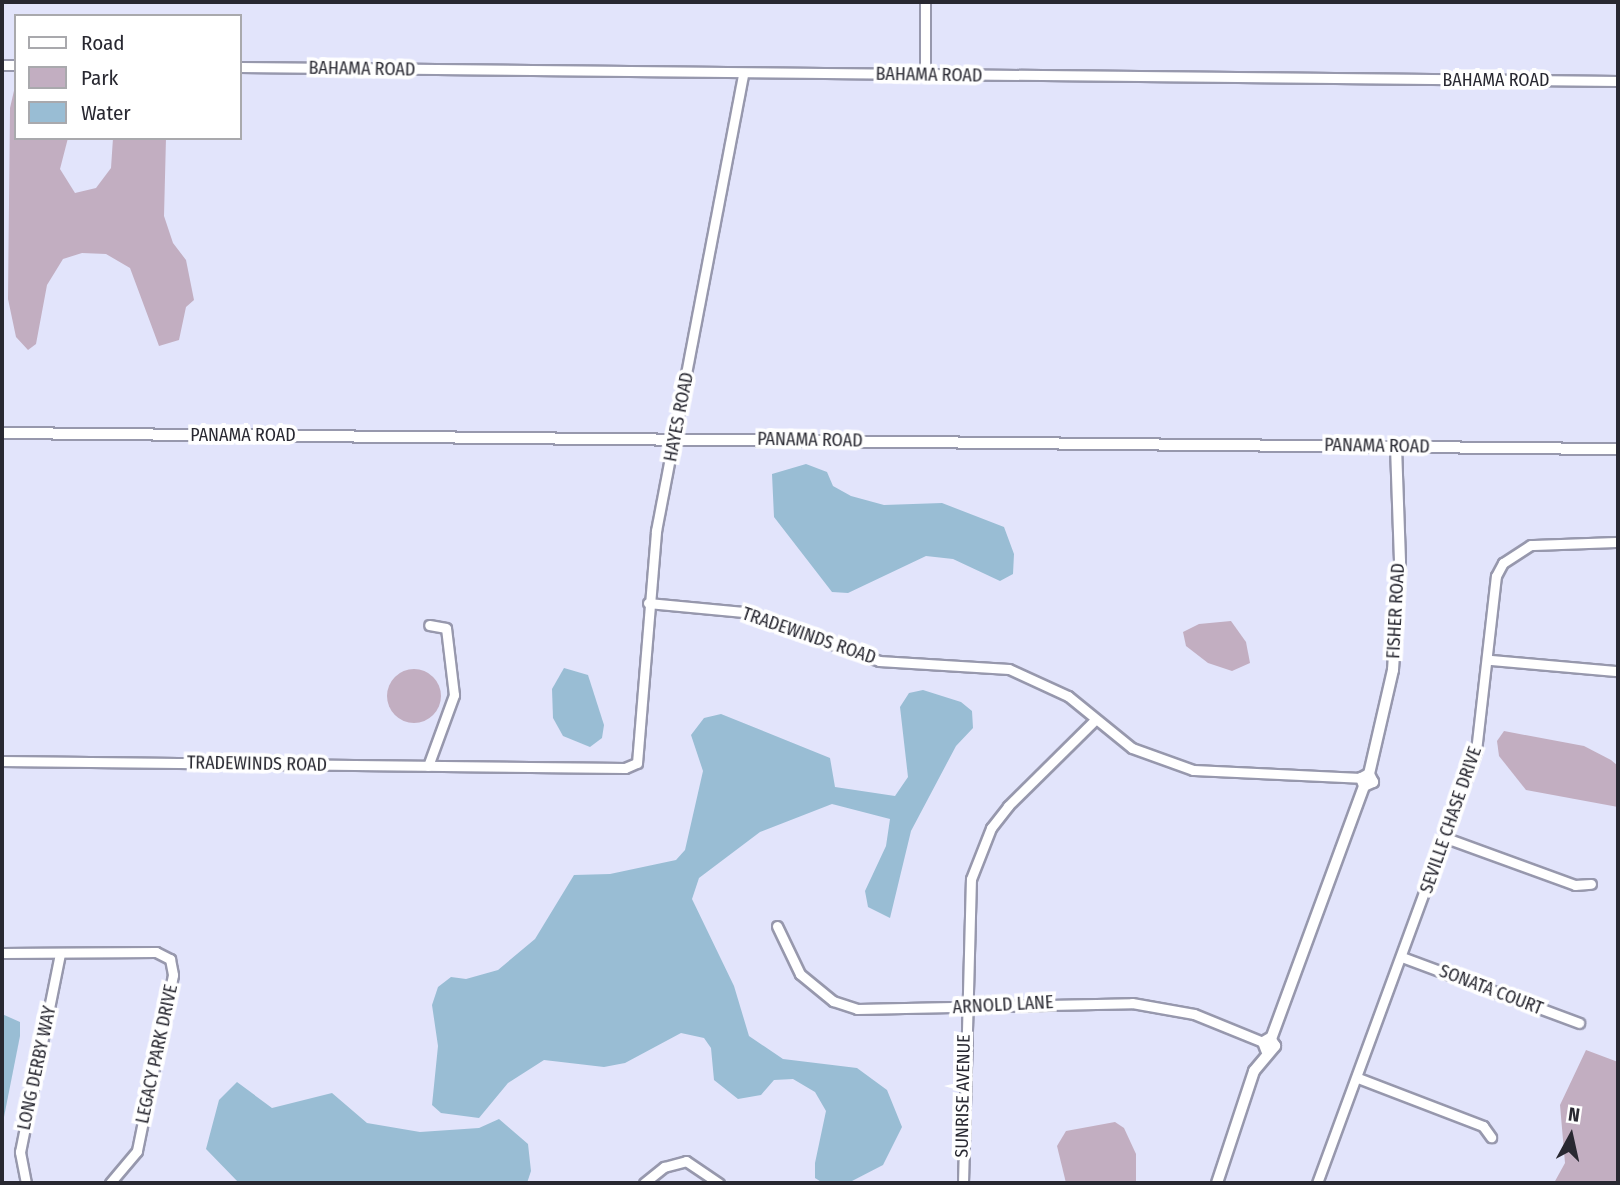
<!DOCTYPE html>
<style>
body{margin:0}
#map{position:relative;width:1620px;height:1185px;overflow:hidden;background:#e2e4fb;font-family:"Fira Sans Condensed",sans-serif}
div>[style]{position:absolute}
.green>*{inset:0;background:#c2aec1}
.round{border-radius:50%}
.water>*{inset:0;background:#99bdd4}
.roads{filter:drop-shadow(2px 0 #9798ad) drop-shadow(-2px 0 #9798ad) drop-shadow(0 2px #9798ad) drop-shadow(0 -2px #9798ad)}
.minor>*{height:9px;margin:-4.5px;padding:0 4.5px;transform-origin:4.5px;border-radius:4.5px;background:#fff}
.tertiary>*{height:10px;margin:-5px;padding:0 5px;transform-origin:5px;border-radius:5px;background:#fff}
span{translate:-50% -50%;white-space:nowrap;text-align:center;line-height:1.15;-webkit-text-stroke:7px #fff;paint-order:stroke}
.street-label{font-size:18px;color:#282831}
.frame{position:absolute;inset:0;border:4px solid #282831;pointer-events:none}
.legend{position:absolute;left:14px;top:14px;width:228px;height:126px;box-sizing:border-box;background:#fff;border:2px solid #a9a9ad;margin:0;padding:9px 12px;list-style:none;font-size:21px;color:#282831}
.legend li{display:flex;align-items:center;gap:14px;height:35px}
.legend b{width:35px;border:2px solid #a9a9ad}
.north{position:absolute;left:1536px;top:1101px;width:70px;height:70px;-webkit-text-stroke:5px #fff;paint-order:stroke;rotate:8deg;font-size:19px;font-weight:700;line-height:28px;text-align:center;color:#282831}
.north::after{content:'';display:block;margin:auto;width:24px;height:32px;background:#282831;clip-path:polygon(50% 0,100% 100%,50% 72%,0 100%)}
</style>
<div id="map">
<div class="green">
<div style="clip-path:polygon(16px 82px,16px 138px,68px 138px,60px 169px,75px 193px,96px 188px,111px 168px,113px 138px,166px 138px,164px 216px,173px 243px,186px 260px,194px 300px,186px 307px,179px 340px,159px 346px,130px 268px,106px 254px,82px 253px,63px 259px,47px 285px,36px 344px,28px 350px,16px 337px,8px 299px,10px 108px)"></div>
<div style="clip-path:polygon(1231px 621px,1246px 642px,1250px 663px,1232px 671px,1208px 663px,1186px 646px,1183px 632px,1199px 624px)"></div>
<div class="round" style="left:387px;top:669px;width:54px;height:54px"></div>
<div style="clip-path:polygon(1504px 731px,1584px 746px,1611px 760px,1618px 766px,1618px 807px,1526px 790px,1499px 756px,1497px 741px)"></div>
<div style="clip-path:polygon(1586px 1050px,1618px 1062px,1618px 1183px,1554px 1183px,1565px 1163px,1560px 1105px)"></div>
<div style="clip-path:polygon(1115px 1122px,1124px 1128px,1136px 1154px,1136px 1183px,1066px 1183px,1057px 1146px,1066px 1131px)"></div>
</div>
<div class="water">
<div style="clip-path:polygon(806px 464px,827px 472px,833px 486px,851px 496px,884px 505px,942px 503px,1004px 527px,1014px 554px,1013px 574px,1000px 581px,953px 559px,926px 556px,848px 593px,832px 592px,774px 517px,772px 474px)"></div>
<div style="clip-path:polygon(564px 668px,588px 675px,604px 725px,602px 738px,590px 747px,563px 736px,553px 718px,552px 689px)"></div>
<div style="clip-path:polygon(923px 690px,961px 702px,972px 711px,973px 728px,956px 746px,911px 831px,890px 918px,868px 907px,865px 891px,886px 846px,890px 819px,832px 804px,760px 832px,699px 878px,692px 899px,734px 986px,749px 1036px,783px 1059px,857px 1068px,887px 1090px,902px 1127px,883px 1165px,852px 1181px,823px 1183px,815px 1178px,815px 1163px,826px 1111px,815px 1092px,793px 1079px,774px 1080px,761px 1095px,738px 1099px,714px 1080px,711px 1048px,704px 1038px,681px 1033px,625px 1063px,604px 1067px,544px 1060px,508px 1083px,479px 1118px,441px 1113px,432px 1105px,438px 1046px,432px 1005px,438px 987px,451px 977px,466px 979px,498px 970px,535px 939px,574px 875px,610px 874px,676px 860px,685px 850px,703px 771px,691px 735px,704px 718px,721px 714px,830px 758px,835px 787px,895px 796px,908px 777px,900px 707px,909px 693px)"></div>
<div style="clip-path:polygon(2px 1014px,20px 1022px,20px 1036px,2px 1127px)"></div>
<div style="clip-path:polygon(237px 1082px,272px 1108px,332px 1093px,367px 1123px,420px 1132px,479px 1128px,499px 1119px,528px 1144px,531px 1171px,527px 1183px,239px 1183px,206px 1149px,219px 1100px)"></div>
</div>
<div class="roads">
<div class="minor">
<div style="left:2px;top:65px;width:14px"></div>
<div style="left:240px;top:67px;width:1378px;rotate:0.58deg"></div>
<div style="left:925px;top:75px;width:73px;rotate:-90deg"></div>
<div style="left:648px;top:603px;width:96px;rotate:5.4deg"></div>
<div style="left:744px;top:612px;width:144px;rotate:19.9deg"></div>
<div style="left:879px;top:661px;width:130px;rotate:3.5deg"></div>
<div style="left:1009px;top:669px;width:65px;rotate:24.6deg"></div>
<div style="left:1068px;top:696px;width:82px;rotate:39.1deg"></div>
<div style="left:1132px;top:748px;width:65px;rotate:19.8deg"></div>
<div style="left:1193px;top:770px;width:168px;rotate:2.7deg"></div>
<div style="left:1490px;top:660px;width:127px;rotate:5deg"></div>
<div style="left:2px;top:761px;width:623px;rotate:0.64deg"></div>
<div style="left:625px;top:768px;width:13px;rotate:-23deg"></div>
<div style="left:637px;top:763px;width:233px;rotate:-85.3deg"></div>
<div style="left:656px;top:531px;width:466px;rotate:-79.2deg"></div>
<div style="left:428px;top:766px;width:76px;rotate:-69.9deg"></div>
<div style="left:454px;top:695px;width:67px;rotate:-96.8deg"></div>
<div style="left:446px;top:628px;width:17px;rotate:-170deg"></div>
<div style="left:1446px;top:838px;width:137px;rotate:20deg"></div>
<div style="left:1575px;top:885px;width:16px;rotate:-4deg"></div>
<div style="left:777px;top:926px;width:53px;rotate:64.4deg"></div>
<div style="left:800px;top:974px;width:43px;rotate:39.3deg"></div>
<div style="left:833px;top:1001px;width:25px;rotate:18deg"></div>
<div style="left:857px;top:1009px;width:275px;rotate:-1.2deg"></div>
<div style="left:1132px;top:1003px;width:63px;rotate:10.1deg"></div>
<div style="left:1194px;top:1014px;width:74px;rotate:22.1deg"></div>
<div style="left:2px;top:953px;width:154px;rotate:-0.4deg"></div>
<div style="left:156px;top:952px;width:16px;rotate:27deg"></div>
<div style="left:170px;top:959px;width:16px;rotate:79deg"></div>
<div style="left:173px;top:975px;width:180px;rotate:101.6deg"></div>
<div style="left:137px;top:1151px;width:42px;rotate:130.2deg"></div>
<div style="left:1402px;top:957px;width:189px;rotate:20.4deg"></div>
<div style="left:1358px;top:1078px;width:134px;rotate:21deg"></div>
<div style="left:1483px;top:1126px;width:14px;rotate:54deg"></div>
<div style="left:26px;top:1183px;width:32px;rotate:-101deg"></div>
<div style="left:20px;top:1152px;width:203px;rotate:-78.6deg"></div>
<div style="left:644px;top:1183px;width:26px;rotate:-39deg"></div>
<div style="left:664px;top:1167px;width:23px;rotate:-15deg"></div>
<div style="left:686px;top:1161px;width:40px;rotate:34deg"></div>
<div style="left:963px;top:1183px;width:304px;rotate:-88.5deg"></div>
<div style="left:971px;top:879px;width:55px;rotate:-68.6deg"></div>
<div style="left:991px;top:828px;width:28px;rotate:-52deg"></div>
<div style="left:1008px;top:806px;width:122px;rotate:-44.7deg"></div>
<div style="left:1317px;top:1183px;width:460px;rotate:-69.8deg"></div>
<div style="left:1476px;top:751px;width:176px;rotate:-83.5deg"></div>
<div style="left:1496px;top:576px;width:15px;rotate:-62deg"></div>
<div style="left:1503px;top:563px;width:33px;rotate:-33deg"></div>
<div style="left:1531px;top:545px;width:87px;rotate:-2deg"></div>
</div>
<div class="tertiary">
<div style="left:2px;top:433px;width:1616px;rotate:0.57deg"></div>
<div style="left:1369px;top:774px;width:9px;rotate:153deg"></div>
<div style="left:1361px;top:778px;width:9px;rotate:69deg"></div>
<div style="left:1364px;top:786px;width:10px;rotate:-24deg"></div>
<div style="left:1373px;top:782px;width:9px;rotate:-117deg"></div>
<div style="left:1369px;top:774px;width:107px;rotate:-77deg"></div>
<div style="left:1393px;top:670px;width:109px;rotate:-86.3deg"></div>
<div style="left:1400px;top:561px;width:115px;rotate:-92deg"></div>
<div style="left:1271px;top:1039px;width:270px;rotate:-69.8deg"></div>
<div style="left:1217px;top:1183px;width:118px;rotate:-71.7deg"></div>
<div style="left:1254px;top:1071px;width:33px;rotate:-50deg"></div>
<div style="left:1275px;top:1046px;width:9px;rotate:-122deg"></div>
<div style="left:1270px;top:1038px;width:8px;rotate:150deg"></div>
<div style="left:1263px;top:1042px;width:9px;rotate:69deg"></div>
</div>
</div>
<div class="street-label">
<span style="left:362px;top:69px;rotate:1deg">BAHAMA ROAD</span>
<span style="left:929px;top:75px;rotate:1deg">BAHAMA ROAD</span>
<span style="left:1496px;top:80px">BAHAMA ROAD</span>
<span style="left:679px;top:417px;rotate:-79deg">HAYES ROAD</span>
<span style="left:243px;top:435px">PANAMA ROAD</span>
<span style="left:810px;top:440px;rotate:1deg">PANAMA ROAD</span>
<span style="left:1377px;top:446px;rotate:1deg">PANAMA ROAD</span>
<span style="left:1396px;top:611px;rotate:-87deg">FISHER ROAD</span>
<span style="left:809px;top:636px;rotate:19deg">TRADEWINDS ROAD</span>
<span style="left:257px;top:764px;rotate:1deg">TRADEWINDS ROAD</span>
<span style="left:1451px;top:820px;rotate:-71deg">SEVILLE CHASE DRIVE</span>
<span style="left:1491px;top:990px;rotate:21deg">SONATA COURT</span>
<span style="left:1003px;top:1005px;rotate:-3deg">ARNOLD LANE</span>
<span style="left:157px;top:1054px;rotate:-78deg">LEGACY PARK DRIVE</span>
<span style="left:37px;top:1068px;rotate:-78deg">LONG DERBY WAY</span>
<span style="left:963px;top:1096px;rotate:-89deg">SUNRISE AVENUE</span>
</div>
<div class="frame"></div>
<ul class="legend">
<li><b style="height:9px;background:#fff"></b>Road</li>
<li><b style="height:19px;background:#c2aec1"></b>Park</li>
<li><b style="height:19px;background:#99bdd4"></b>Water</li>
</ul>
<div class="north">N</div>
</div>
